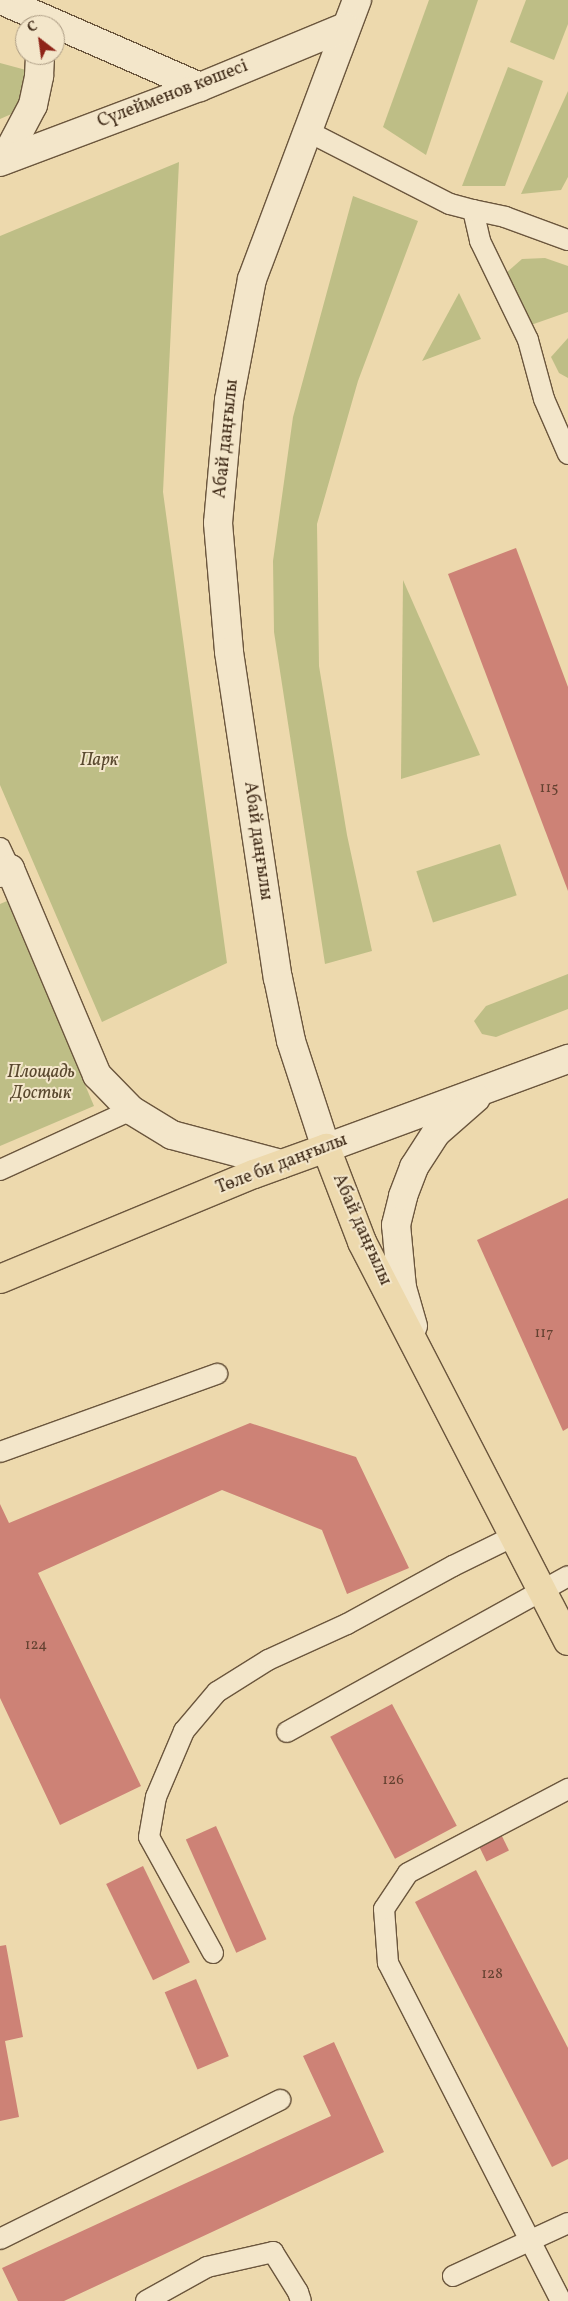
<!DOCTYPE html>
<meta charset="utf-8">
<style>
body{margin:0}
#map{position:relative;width:568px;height:2301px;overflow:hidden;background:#edd9ad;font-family:Vollkorn,serif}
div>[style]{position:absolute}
.green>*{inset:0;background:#bebe86;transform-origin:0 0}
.building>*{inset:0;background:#cd8276;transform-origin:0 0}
.roads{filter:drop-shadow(1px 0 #6b563d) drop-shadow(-1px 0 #6b563d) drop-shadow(0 1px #6b563d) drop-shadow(0 -1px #6b563d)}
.lane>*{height:20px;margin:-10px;padding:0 10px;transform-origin:10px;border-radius:10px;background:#f3e6ca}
.street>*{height:28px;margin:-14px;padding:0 14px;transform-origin:14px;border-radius:14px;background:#f3e6ca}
.secondary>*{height:28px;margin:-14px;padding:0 14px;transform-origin:14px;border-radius:14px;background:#f3e6ca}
.primary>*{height:28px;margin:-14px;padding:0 14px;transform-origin:14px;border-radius:14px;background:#edd9ad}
span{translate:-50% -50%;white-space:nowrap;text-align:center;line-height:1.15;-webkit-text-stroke:4px #f3e6ca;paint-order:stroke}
.number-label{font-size:15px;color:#634130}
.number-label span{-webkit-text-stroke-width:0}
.street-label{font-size:18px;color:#402b18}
.park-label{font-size:18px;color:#59482e;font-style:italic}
.north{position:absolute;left:15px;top:15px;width:50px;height:50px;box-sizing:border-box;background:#f3e6ca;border:1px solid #ab9b83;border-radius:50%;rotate:330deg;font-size:14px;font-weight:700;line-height:20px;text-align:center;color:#402b18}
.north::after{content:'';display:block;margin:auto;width:18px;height:22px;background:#8f2418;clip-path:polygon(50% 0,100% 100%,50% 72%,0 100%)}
</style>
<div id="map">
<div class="green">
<div style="clip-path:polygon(429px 0,478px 0,426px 155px,383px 127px)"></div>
<div style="clip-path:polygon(526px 0,568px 0,568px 24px,554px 60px,510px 42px)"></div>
<div style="clip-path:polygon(0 63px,26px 70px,16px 112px,0 119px)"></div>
<div style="clip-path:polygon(508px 67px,543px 81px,505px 186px,462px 186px)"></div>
<div style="clip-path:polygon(568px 91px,568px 177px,561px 190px,521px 194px)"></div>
<div style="clip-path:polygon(179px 162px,163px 492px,227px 963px,102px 1022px,0 785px,0 236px)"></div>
<div style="clip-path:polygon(353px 196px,418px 221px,358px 381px,317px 524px,319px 666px,347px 835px,372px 951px,325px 964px,274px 632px,273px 561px,293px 417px)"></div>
<div style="clip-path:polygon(545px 258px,568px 266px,568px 312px,528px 326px,506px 273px,522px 259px)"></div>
<div style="clip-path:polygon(459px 293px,481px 339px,422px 361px)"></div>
<div style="clip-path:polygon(568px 338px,568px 378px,559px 373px,551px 357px)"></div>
<div style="clip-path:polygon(403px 580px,480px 755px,401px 779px)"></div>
<div style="left:500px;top:844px;width:54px;height:88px;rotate:72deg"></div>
<div style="clip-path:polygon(7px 901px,94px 1106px,0 1146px,0 904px)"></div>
<div style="clip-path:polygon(568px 974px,568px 1009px,496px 1037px,482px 1034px,474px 1021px,486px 1006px)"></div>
</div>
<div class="building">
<div style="clip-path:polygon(516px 548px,568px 687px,568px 891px,448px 574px)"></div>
<div style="clip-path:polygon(568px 1198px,568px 1428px,563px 1431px,477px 1240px)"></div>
<div style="clip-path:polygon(250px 1423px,356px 1457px,409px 1568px,347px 1594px,322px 1530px,222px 1490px,38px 1573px,141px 1786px,60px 1825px,0 1698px,0 1504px,9px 1523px)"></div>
<div style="left:392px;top:1704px;width:138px;height:70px;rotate:62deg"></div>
<div style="left:216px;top:1826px;width:124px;height:33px;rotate:66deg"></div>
<div style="left:498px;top:1828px;width:25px;height:25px;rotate:64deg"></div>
<div style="left:143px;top:1866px;width:107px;height:41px;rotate:64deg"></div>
<div style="clip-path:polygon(476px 1870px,568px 2048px,568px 2159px,552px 2167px,415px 1902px)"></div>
<div style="clip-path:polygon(6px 1945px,23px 2037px,5px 2041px,19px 2117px,0 2121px,0 1946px)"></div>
<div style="left:196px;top:1979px;width:84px;height:34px;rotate:67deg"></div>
<div style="clip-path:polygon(334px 2042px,384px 2152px,64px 2301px,18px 2301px,2px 2268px,331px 2116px,303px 2056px)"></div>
</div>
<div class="roads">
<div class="lane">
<div style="left:309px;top:132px;width:158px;rotate:27.1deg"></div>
<div style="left:450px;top:204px;width:24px;rotate:15deg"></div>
<div style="left:473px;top:210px;width:32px;rotate:77deg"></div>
<div style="left:480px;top:241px;width:110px;rotate:64.1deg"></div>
<div style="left:528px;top:340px;width:61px;rotate:74.8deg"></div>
<div style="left:544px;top:399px;width:60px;rotate:66.4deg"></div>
<div style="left:473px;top:210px;width:33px;rotate:12deg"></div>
<div style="left:505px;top:217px;width:67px;rotate:20.1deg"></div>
<div style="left:0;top:848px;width:23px;rotate:65deg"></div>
<div style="left:0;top:1170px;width:144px;rotate:-24.6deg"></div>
<div style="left:0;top:1452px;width:231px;rotate:-19.8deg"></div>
<div style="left:287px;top:1732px;width:321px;rotate:-29deg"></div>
<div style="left:213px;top:1953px;width:132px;rotate:-118.9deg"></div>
<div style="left:149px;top:1837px;width:41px;rotate:-80.1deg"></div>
<div style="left:156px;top:1797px;width:72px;rotate:-67deg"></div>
<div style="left:184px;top:1731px;width:51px;rotate:-49.8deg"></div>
<div style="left:217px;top:1692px;width:60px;rotate:-32.1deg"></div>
<div style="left:268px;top:1660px;width:87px;rotate:-24.5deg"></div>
<div style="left:347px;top:1624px;width:121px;rotate:-28.7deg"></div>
<div style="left:453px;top:1566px;width:68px;rotate:-26.2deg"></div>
<div style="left:0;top:2239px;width:313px;rotate:-26.4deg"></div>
<div style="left:453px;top:2276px;width:127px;rotate:-24.7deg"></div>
<div style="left:146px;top:2301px;width:70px;rotate:-29.1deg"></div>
<div style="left:207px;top:2267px;width:68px;rotate:-12.8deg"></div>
<div style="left:273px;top:2252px;width:47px;rotate:58deg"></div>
<div style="left:298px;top:2292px;width:9px;rotate:72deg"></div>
<div style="left:561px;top:2301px;width:380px;rotate:-117.1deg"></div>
<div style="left:388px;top:1963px;width:54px;rotate:-94.2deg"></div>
<div style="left:384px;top:1909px;width:43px;rotate:-56.3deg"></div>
<div style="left:408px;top:1873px;width:181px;rotate:-27.7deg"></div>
</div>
<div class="street">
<div style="left:0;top:873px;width:11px;rotate:-22deg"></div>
<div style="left:10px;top:869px;width:224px;rotate:67.1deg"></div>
<div style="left:97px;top:1075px;width:49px;rotate:45.8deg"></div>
<div style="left:131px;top:1110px;width:48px;rotate:31.4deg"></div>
<div style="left:172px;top:1135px;width:113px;rotate:14.9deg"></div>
</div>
<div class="secondary">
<div style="left:1px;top:0;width:217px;rotate:23.6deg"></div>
<div style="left:357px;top:0;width:298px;rotate:110.6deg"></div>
<div style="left:252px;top:279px;width:123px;rotate:100.8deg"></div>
<div style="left:229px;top:400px;width:123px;rotate:95.1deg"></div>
<div style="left:218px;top:523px;width:129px;rotate:85.1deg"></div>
<div style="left:229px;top:652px;width:330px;rotate:81.5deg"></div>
<div style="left:278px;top:978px;width:64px;rotate:78.3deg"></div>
<div style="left:291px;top:1041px;width:113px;rotate:71.9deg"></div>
<div style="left:326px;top:1148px;width:258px;rotate:-20.2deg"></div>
<div style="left:4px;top:160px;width:62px;rotate:-62.2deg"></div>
<div style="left:33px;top:105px;width:30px;rotate:-78deg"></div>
<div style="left:39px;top:76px;width:21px;rotate:-87deg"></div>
<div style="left:0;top:162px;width:214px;rotate:-20.6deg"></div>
<div style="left:200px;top:87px;width:157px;rotate:-22.5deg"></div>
<div style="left:413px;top:1326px;width:40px;rotate:-106deg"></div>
<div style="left:402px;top:1288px;width:63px;rotate:-95.4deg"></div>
<div style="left:396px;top:1225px;width:30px;rotate:-76deg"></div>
<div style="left:403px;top:1196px;width:31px;rotate:-69deg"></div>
<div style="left:414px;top:1167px;width:40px;rotate:-57.1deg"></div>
<div style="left:436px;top:1133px;width:53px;rotate:-41.2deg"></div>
</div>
<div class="primary">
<div style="left:0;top:1279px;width:275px;rotate:-22.5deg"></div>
<div style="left:254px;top:1174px;width:77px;rotate:-19.9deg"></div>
<div style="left:326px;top:1148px;width:101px;rotate:69deg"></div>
<div style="left:362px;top:1242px;width:449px;rotate:62.7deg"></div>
</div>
</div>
<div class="number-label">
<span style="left:549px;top:789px">115</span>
<span style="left:544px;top:1334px">117</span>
<span style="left:36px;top:1646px">124</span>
<span style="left:393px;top:1781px">126</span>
<span style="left:492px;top:1975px">128</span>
</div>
<div class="street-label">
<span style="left:173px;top:95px;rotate:-21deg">Сүлейменов көшесі</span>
<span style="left:227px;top:439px;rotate:-84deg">Абай даңғылы</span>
<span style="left:257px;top:841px;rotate:82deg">Абай даңғылы</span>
<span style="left:282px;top:1165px;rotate:-21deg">Төле би даңғылы</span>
<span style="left:361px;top:1230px;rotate:66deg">Абай даңғылы</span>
</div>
<div class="park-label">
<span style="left:99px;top:761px">Парк</span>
<span style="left:41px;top:1084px">Площадь<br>Достык</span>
</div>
<div class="north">С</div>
</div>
